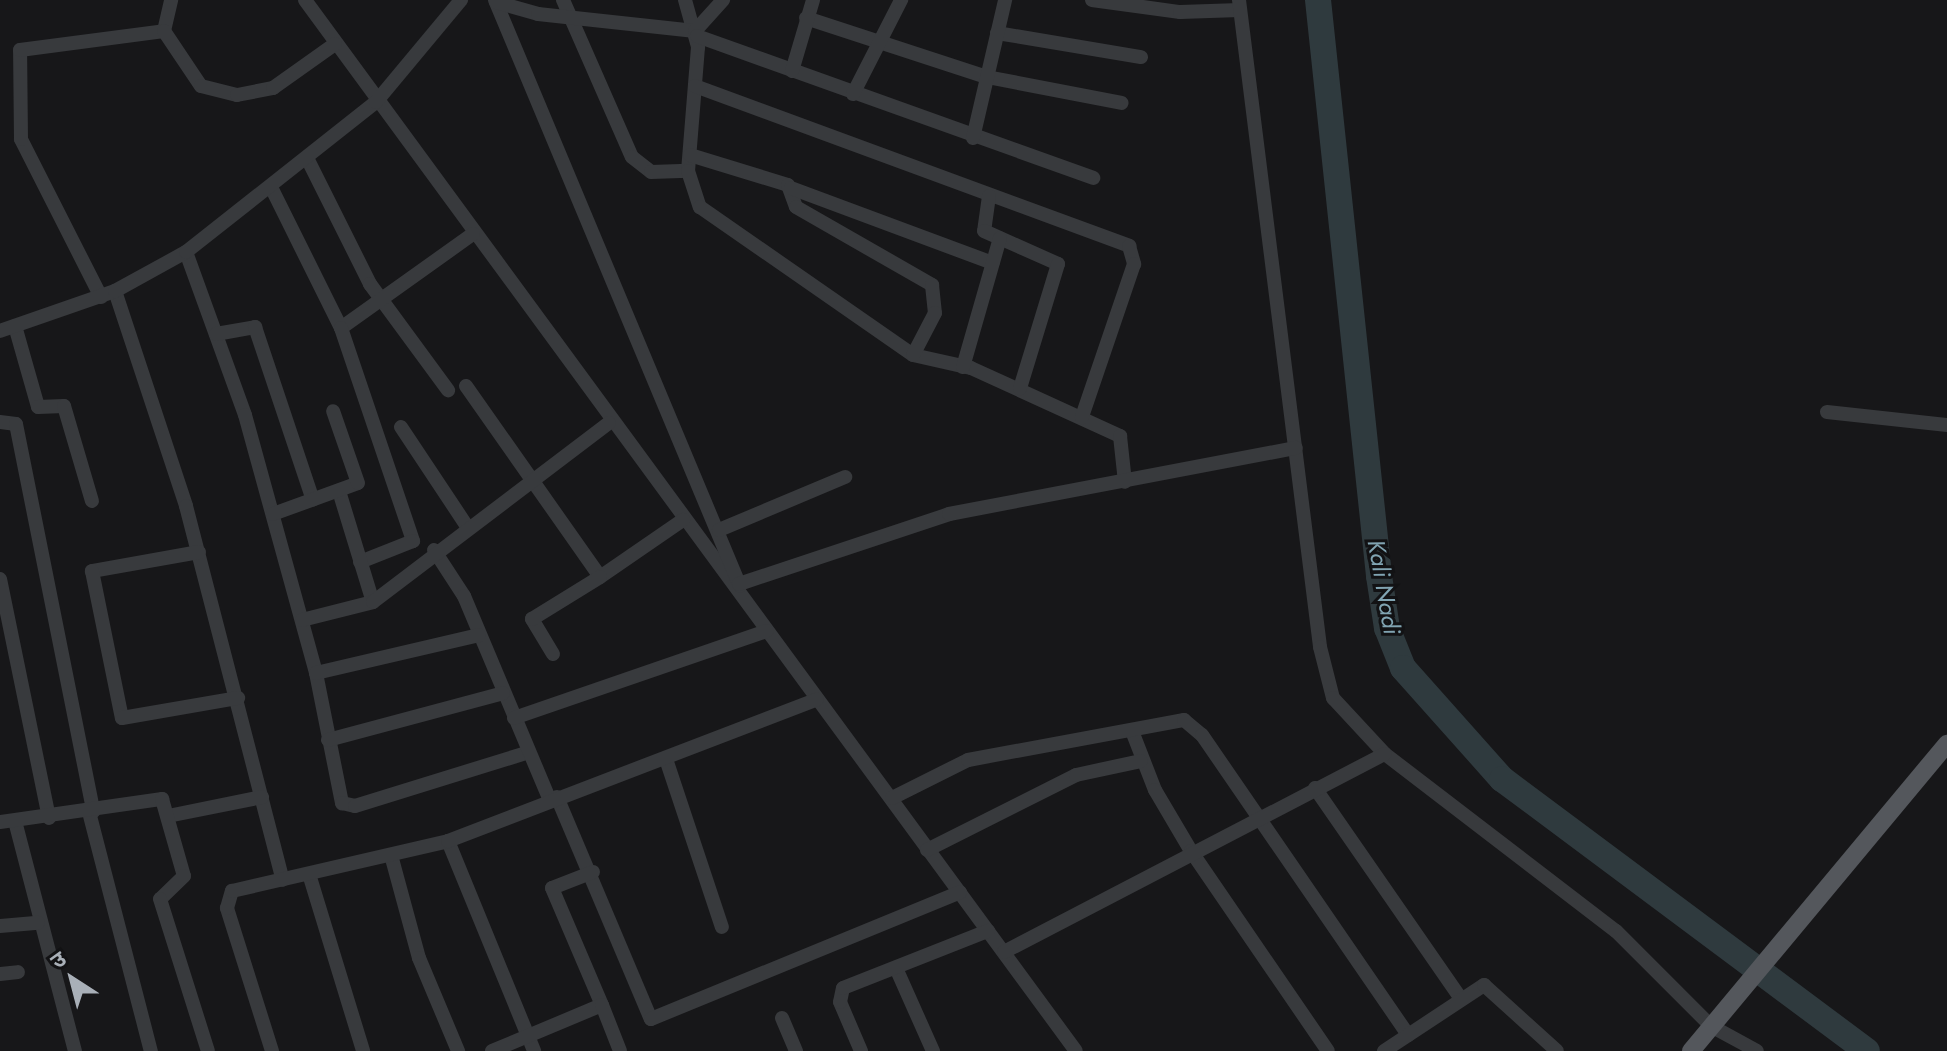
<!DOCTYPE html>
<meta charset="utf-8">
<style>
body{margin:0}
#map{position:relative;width:1947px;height:1051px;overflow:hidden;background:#171719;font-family:Jost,"Noto Sans Devanagari",sans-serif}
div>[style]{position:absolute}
.river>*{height:26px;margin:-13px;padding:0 13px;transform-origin:13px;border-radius:13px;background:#2f3a3e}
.minor>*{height:14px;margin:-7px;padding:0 7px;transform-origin:7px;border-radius:7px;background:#383a3d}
.major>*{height:18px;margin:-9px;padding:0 9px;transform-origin:9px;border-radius:9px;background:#54575c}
span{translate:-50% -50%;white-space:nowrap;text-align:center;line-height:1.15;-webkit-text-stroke:6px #121214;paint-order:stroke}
.water-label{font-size:24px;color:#81a4b2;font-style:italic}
.north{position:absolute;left:32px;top:939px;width:80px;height:80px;-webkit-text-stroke:6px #121214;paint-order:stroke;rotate:324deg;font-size:22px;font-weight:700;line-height:32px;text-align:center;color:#a9b0b8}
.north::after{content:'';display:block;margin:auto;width:28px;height:36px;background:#a9b0b8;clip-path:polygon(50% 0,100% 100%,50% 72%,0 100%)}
</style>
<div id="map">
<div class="river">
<div style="left:1318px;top:0;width:579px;rotate:83.95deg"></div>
<div style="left:1379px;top:576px;width:53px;rotate:81.3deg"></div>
<div style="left:1387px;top:628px;width:43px;rotate:68.2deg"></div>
<div style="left:1403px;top:668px;width:149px;rotate:48.3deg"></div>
<div style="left:1502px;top:779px;width:455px;rotate:36.7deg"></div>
</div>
<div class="minor">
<div style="left:305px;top:0;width:1303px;rotate:53.74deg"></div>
<div style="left:495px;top:0;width:635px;rotate:67.31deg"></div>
<div style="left:563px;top:0;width:171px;rotate:66.3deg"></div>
<div style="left:632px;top:157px;width:24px;rotate:38deg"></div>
<div style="left:651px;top:172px;width:37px;rotate:-2deg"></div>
<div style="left:685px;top:0;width:49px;rotate:74.5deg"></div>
<div style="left:698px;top:47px;width:124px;rotate:94.6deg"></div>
<div style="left:688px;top:171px;width:38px;rotate:72deg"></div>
<div style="left:700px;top:207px;width:259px;rotate:34.8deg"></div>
<div style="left:913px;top:355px;width:59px;rotate:12.6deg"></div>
<div style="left:971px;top:368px;width:164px;rotate:24.5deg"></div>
<div style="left:1120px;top:436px;width:46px;rotate:83.8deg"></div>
<div style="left:1092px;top:0;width:89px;rotate:7.8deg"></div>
<div style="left:1180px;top:12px;width:60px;rotate:-1.9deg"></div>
<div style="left:1239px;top:0;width:652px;rotate:82.86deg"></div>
<div style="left:1320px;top:647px;width:53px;rotate:75.7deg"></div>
<div style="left:1333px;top:698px;width:76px;rotate:47.1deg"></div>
<div style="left:1385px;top:754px;width:291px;rotate:37.5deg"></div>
<div style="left:1616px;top:931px;width:134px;rotate:45deg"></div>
<div style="left:1711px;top:1026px;width:52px;rotate:28.5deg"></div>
<div style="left:496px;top:2px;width:44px;rotate:15.9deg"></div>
<div style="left:538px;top:14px;width:158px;rotate:6.2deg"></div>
<div style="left:695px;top:31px;width:42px;rotate:-47.9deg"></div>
<div style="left:806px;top:18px;width:190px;rotate:18.1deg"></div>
<div style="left:987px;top:77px;width:137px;rotate:10.9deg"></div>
<div style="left:164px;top:31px;width:32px;rotate:-77deg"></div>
<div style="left:997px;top:33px;width:146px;rotate:9.5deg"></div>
<div style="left:697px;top:36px;width:421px;rotate:19.7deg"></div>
<div style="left:792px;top:71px;width:74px;rotate:-73.5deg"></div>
<div style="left:695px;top:86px;width:463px;rotate:20.2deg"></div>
<div style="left:1129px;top:246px;width:19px;rotate:74deg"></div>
<div style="left:1134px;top:264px;width:162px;rotate:108.8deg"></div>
<div style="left:853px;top:94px;width:106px;rotate:-62.9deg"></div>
<div style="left:973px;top:138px;width:142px;rotate:-76.9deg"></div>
<div style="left:690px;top:155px;width:102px;rotate:17deg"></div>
<div style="left:788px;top:185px;width:23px;rotate:70deg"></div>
<div style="left:796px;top:207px;width:157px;rotate:29.8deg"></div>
<div style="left:932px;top:285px;width:28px;rotate:84deg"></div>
<div style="left:935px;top:313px;width:47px;rotate:117.6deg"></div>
<div style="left:308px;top:160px;width:139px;rotate:63.4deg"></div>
<div style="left:370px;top:284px;width:132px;rotate:53.7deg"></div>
<div style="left:271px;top:187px;width:157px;rotate:63.6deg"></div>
<div style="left:341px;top:328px;width:162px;rotate:-35.5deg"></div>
<div style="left:791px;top:188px;width:215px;rotate:20.4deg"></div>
<div style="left:989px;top:196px;width:35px;rotate:98deg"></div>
<div style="left:984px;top:231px;width:81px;rotate:24deg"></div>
<div style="left:1058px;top:264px;width:130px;rotate:107deg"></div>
<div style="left:186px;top:252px;width:173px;rotate:70.1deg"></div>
<div style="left:245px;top:415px;width:268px;rotate:74.6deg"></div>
<div style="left:316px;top:673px;width:133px;rotate:78.7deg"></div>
<div style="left:342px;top:803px;width:13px;rotate:13deg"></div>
<div style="left:355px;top:806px;width:182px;rotate:-17.2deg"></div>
<div style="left:115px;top:291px;width:226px;rotate:71.7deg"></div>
<div style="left:186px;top:506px;width:386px;rotate:75.5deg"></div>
<div style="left:101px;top:297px;width:177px;rotate:-116.9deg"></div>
<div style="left:21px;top:139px;width:89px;rotate:-90.6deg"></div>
<div style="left:20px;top:50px;width:145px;rotate:-7.5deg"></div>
<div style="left:164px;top:31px;width:66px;rotate:56.1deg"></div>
<div style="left:201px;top:86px;width:37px;rotate:14deg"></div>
<div style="left:237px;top:95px;width:37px;rotate:-11deg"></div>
<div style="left:273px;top:88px;width:76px;rotate:-35.4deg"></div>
<div style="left:15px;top:326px;width:84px;rotate:74.1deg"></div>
<div style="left:38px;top:407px;width:26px;rotate:-2deg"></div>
<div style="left:64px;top:406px;width:99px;rotate:73.6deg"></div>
<div style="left:341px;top:328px;width:225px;rotate:71.3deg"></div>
<div style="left:413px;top:541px;width:57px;rotate:158.4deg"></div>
<div style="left:0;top:331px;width:122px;rotate:-19.2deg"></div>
<div style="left:115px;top:291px;width:81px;rotate:-28.8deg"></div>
<div style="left:186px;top:252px;width:242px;rotate:-38.3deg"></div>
<div style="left:376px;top:102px;width:133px;rotate:-50.2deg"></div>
<div style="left:216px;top:334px;width:40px;rotate:-10deg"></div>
<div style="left:255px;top:327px;width:182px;rotate:71.5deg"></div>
<div style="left:963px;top:367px;width:134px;rotate:-74deg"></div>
<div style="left:466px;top:386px;width:233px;rotate:54.9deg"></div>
<div style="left:600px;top:577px;width:101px;rotate:-34.5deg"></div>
<div style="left:1827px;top:412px;width:121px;rotate:6.2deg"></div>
<div style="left:0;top:422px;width:16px;rotate:7deg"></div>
<div style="left:16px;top:424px;width:395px;rotate:78.7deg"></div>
<div style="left:401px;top:427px;width:118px;rotate:56.4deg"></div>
<div style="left:339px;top:491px;width:116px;rotate:73deg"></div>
<div style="left:273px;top:514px;width:90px;rotate:-20deg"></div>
<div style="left:358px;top:483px;width:76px;rotate:-109.1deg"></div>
<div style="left:719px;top:530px;width:137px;rotate:-22.8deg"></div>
<div style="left:434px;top:550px;width:55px;rotate:56.9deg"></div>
<div style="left:464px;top:596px;width:222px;rotate:67.2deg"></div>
<div style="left:199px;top:552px;width:109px;rotate:169.9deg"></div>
<div style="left:92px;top:571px;width:150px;rotate:78.5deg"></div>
<div style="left:122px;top:718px;width:118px;rotate:-9.8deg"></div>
<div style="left:0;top:579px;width:244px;rotate:78.4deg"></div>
<div style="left:739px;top:584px;width:221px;rotate:-18.4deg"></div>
<div style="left:949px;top:514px;width:353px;rotate:-10.8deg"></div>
<div style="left:302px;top:620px;width:73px;rotate:-14.2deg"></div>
<div style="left:373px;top:602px;width:296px;rotate:-37.2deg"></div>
<div style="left:553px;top:654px;width:41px;rotate:-121deg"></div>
<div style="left:532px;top:619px;width:80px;rotate:-31.7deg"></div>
<div style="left:316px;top:673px;width:167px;rotate:-13.1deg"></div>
<div style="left:514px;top:718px;width:267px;rotate:-19deg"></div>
<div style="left:1132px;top:731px;width:63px;rotate:68.7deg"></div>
<div style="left:1155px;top:790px;width:71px;rotate:59.5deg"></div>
<div style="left:1191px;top:851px;width:242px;rotate:55.6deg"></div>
<div style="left:328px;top:740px;width:181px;rotate:-15deg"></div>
<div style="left:666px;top:759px;width:177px;rotate:71.6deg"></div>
<div style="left:1315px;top:788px;width:257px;rotate:55.3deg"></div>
<div style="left:557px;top:797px;width:241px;rotate:67.1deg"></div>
<div style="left:651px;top:1019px;width:334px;rotate:-22.3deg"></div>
<div style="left:892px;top:798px;width:85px;rotate:-26.6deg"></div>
<div style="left:968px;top:760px;width:220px;rotate:-10.5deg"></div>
<div style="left:1184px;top:720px;width:23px;rotate:40deg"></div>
<div style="left:1202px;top:735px;width:364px;rotate:55.5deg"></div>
<div style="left:89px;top:812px;width:247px;rotate:75.5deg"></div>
<div style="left:168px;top:816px;width:96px;rotate:-11.4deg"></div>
<div style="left:15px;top:821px;width:238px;rotate:75.4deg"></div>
<div style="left:0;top:822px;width:164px;rotate:-8.1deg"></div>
<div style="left:162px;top:799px;width:80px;rotate:74.1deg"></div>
<div style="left:184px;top:876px;width:33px;rotate:136deg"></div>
<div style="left:160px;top:899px;width:159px;rotate:72.5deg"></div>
<div style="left:448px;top:841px;width:227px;rotate:67.7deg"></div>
<div style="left:927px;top:850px;width:167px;rotate:-26.7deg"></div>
<div style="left:1076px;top:775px;width:66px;rotate:-12.2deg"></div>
<div style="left:391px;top:855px;width:107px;rotate:74.8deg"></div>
<div style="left:419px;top:958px;width:101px;rotate:67.2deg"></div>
<div style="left:593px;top:872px;width:44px;rotate:158.7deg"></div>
<div style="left:552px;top:888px;width:127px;rotate:66.9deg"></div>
<div style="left:309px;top:874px;width:185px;rotate:73deg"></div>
<div style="left:0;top:926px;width:38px;rotate:-5deg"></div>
<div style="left:1004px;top:952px;width:429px;rotate:-27.5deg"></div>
<div style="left:896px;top:968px;width:91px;rotate:66deg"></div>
<div style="left:0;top:974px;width:18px;rotate:-6deg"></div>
<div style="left:782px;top:1018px;width:36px;rotate:67deg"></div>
<div style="left:272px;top:1051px;width:150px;rotate:-107.5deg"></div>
<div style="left:227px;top:908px;width:18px;rotate:-74deg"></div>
<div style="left:232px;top:891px;width:222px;rotate:-13deg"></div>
<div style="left:448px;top:841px;width:395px;rotate:-21deg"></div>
<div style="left:492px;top:1051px;width:119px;rotate:-22.7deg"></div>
<div style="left:602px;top:1005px;width:49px;rotate:68.6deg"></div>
<div style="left:861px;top:1051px;width:53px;rotate:-113.2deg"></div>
<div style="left:840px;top:1002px;width:14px;rotate:-78deg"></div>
<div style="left:843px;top:988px;width:156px;rotate:-21.5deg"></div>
<div style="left:1384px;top:1051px;width:120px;rotate:-33.4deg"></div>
<div style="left:1484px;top:985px;width:98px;rotate:42.1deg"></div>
</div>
<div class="major">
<div style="left:1691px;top:1051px;width:400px;rotate:-50.2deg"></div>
</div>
<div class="water-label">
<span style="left:1384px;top:587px;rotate:80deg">Kali Nadi</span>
</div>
<div class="north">उ</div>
</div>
